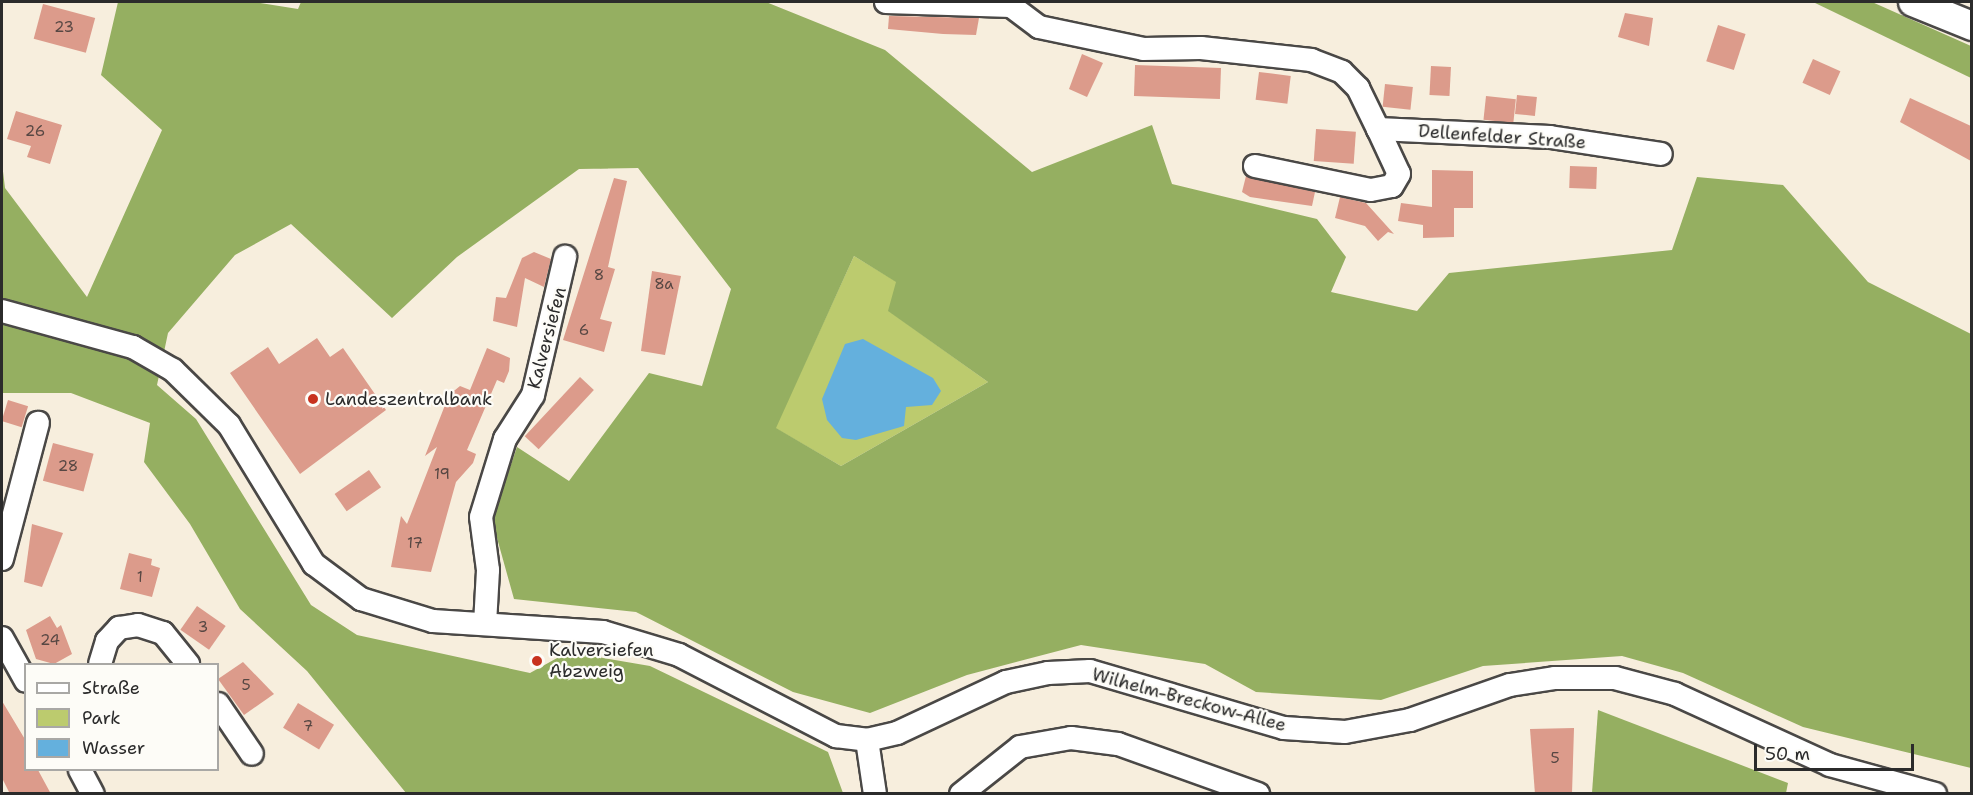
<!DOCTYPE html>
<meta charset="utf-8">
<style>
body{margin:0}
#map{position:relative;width:1973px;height:795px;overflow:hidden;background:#f7eedd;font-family:"Shantell Sans",sans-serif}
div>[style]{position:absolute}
.green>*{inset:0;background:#bccb6e}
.forest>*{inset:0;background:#95af61}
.water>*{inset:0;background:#64b0dd}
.building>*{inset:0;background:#dc9b8b;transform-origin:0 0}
.roads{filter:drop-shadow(2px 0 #4a4846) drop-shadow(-2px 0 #4a4846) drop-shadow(0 2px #4a4846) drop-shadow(0 -2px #4a4846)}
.minor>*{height:22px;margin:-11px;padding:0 11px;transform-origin:11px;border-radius:11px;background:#fff}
.major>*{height:28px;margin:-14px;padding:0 14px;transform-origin:14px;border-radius:14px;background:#fff}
.dots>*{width:16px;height:16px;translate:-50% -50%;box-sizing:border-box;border:3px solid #fdfcf7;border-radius:50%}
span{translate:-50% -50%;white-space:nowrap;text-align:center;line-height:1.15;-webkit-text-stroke:4.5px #fdfcf7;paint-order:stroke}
.number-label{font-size:15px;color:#574743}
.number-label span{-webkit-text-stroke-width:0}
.street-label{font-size:18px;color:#2b2b2b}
.poi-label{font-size:18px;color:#2b2b2b}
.left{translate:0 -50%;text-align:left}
.frame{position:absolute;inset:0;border:3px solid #2b2b2b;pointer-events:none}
.legend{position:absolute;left:24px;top:663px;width:195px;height:108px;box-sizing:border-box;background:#fdfcf7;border:2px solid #a9a8a5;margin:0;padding:8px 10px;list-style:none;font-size:18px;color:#2b2b2b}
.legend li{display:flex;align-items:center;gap:12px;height:30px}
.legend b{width:30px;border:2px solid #a9a8a5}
.scale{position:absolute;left:1754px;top:744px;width:160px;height:27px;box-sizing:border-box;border:3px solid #2b2b2b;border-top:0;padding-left:8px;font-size:18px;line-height:21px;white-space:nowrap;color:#2b2b2b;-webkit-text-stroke:4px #fdfcf7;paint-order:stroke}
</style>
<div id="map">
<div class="green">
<div style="clip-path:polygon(854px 256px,897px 282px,889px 311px,988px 382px,841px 466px,775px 428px)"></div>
</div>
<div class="forest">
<div style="clip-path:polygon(evenodd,118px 2px,254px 2px,298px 9px,301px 2px,766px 2px,885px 50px,1032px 172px,1152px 125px,1172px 184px,1317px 219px,1346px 257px,1331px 292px,1417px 311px,1449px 273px,1672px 250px,1697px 177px,1783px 185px,1868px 282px,1971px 334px,1971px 768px,1803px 727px,1683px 673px,1622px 656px,1483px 666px,1381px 700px,1256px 692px,1205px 664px,1081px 645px,967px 675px,870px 713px,793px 692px,636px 612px,514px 599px,492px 520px,517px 447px,569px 481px,649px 373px,702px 386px,731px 289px,638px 168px,579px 169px,457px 257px,392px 318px,291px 224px,235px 255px,168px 333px,157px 385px,196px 419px,311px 605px,357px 635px,530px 673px,568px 652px,650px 666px,828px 752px,843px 793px,406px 793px,307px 671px,240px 609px,190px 524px,144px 462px,150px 423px,71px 393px,2px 393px,2px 163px,5px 188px,87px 297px,162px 130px,101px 75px,118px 2px,854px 256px,896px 282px,888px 311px,988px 382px,841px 466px,776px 428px,854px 256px)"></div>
<div style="clip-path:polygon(1813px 2px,1872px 2px,1971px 46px,1971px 78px)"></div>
<div style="clip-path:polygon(1598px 710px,1788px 783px,1786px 793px,1592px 793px)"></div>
</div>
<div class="water">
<div style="clip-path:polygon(863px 339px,933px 378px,941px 391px,932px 405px,906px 407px,904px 426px,856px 440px,842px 438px,827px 420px,822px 399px,845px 344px)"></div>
</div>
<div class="building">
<div style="left:43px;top:4px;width:54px;height:36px;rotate:15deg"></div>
<div style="clip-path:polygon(1625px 13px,1653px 18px,1649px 46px,1618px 37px)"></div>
<div style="clip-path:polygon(889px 16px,979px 18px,976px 35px,943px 34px,888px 29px)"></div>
<div style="left:1718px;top:25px;width:29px;height:38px;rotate:18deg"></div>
<div style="clip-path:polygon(1082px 54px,1103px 63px,1087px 97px,1069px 89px)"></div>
<div style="left:1813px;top:59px;width:30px;height:26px;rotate:24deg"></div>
<div style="left:1431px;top:66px;width:20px;height:29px;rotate:3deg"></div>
<div style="left:1221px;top:68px;width:31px;height:86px;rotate:92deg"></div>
<div style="left:1259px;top:72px;width:32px;height:28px;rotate:7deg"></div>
<div style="left:1385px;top:84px;width:28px;height:23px;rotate:6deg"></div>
<div style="left:1517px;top:95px;width:20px;height:19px;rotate:6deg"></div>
<div style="left:1486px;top:96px;width:30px;height:24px;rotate:6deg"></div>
<div style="clip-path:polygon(1910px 98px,1971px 126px,1971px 161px,1900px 122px)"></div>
<div style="clip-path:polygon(16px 111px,62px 125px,50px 164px,27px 157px,31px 146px,7px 139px)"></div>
<div style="left:1316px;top:129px;width:40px;height:32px;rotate:4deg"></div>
<div style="left:1570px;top:166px;width:27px;height:22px;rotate:2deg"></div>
<div style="clip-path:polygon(1432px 170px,1473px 171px,1473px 208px,1454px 208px,1454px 237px,1423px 238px,1423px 225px,1398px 221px,1401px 203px,1432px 207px)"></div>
<div style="clip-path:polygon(1246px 176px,1315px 192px,1312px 206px,1250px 197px,1242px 192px)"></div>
<div style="clip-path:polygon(614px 178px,627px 181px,608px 267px,615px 269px,600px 319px,612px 322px,604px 352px,563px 340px)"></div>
<div style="clip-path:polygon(1340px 197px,1366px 203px,1394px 234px,1388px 232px,1378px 241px,1365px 226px,1335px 218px)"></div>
<div style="clip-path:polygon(534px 252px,551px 259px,544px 287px,525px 278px,517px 327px,493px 321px,496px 297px,506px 298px,522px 258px)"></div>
<div style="clip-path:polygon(652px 271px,681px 276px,665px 355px,641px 351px)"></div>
<div style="clip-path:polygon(317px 338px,330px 357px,343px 348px,386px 410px,300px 474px,230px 373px,268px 347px,279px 364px)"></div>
<div style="clip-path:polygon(487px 348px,510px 358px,509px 371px,504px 383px,497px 380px,467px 450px,476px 454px,473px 463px,456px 482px,431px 572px,391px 567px,401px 516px,407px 524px,437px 447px,425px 456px,449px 395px,460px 386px,470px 390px)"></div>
<div style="left:580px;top:377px;width:19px;height:81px;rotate:43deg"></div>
<div style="left:8px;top:400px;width:21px;height:22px;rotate:17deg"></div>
<div style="left:53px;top:443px;width:42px;height:39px;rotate:15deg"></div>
<div style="left:369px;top:470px;width:21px;height:42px;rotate:55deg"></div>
<div style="clip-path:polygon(32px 524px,63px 533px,42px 587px,24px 582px)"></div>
<div style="clip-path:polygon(129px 553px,152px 559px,151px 565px,160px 568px,152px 597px,120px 589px)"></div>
<div style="left:197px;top:606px;width:35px;height:29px;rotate:35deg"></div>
<div style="clip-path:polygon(50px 616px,57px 628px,61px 625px,72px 654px,54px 664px,36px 659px,26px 630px)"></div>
<div style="clip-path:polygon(243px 662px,274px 694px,244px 715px,218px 679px)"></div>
<div style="clip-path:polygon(2px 701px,26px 741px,26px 770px,38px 770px,51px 794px,10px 794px,2px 778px)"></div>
<div style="left:298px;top:703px;width:42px;height:29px;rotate:31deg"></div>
<div style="clip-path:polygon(1574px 728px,1572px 794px,1535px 794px,1530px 729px)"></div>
</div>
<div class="roads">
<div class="minor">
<div style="left:886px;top:2px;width:125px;rotate:1.8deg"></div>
<div style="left:1011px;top:6px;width:4px;rotate:-104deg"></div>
<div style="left:1011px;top:6px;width:35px;rotate:37deg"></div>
<div style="left:1039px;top:27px;width:106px;rotate:11.9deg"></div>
<div style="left:1143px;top:49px;width:58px;rotate:-1deg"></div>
<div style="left:1201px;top:48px;width:111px;rotate:6.2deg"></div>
<div style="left:1311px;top:60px;width:33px;rotate:21deg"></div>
<div style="left:1342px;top:72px;width:23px;rotate:45deg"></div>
<div style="left:1358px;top:88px;width:46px;rotate:64deg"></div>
<div style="left:1378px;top:129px;width:172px;rotate:2.7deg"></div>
<div style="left:1550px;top:137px;width:112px;rotate:8.7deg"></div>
<div style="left:1255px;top:166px;width:118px;rotate:11.7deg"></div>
<div style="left:1371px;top:190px;width:21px;rotate:-11deg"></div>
<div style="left:1392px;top:186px;width:14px;rotate:-60deg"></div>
<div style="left:1399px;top:174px;width:50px;rotate:-115deg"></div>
<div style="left:2px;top:311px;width:136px;rotate:15.4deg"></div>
<div style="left:133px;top:347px;width:46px;rotate:29.9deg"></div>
<div style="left:173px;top:370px;width:78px;rotate:44.5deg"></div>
<div style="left:229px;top:425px;width:163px;rotate:58.6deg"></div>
<div style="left:314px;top:564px;width:59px;rotate:36.7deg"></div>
<div style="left:361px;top:599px;width:75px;rotate:17deg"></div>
<div style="left:433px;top:621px;width:170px;rotate:3.7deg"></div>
<div style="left:603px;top:632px;width:79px;rotate:16.8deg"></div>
<div style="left:679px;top:655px;width:177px;rotate:27.3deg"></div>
<div style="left:836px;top:736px;width:31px;rotate:7deg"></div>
<div style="left:867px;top:740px;width:31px;rotate:-13deg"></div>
<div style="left:897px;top:733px;width:120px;rotate:-25.1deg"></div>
<div style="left:1006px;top:682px;width:43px;rotate:-12.1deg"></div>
<div style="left:1048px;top:673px;width:42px;rotate:-2.7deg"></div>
<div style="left:1090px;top:671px;width:202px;rotate:16.4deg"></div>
<div style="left:1284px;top:728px;width:61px;rotate:3.8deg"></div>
<div style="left:1345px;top:732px;width:66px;rotate:-10.5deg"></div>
<div style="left:1410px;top:720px;width:106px;rotate:-19.3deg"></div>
<div style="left:1510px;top:685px;width:46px;rotate:-8.8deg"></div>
<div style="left:1555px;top:678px;width:60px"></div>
<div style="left:1615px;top:678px;width:62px;rotate:14.9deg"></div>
<div style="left:1675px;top:694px;width:170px;rotate:24.6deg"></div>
<div style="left:1830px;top:765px;width:109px;rotate:15.4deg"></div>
<div style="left:2px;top:559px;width:141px;rotate:-75.2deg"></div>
<div style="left:485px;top:624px;width:54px;rotate:-86.8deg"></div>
<div style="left:488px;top:570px;width:53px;rotate:-97.5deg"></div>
<div style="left:481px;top:517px;width:82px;rotate:-72.9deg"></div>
<div style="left:505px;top:439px;width:52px;rotate:-57.5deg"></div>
<div style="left:533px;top:395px;width:142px;rotate:-76.9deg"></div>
<div style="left:2px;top:638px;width:49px;rotate:60.8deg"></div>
<div style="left:100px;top:664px;width:24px;rotate:-73deg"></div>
<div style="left:107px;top:641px;width:18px;rotate:-47deg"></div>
<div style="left:119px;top:628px;width:19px;rotate:-9deg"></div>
<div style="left:138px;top:625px;width:26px;rotate:18deg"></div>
<div style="left:163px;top:633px;width:40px;rotate:51deg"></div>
<div style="left:218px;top:704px;width:60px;rotate:55.8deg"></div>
<div style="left:867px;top:740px;width:55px;rotate:81.6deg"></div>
<div style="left:80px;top:770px;width:27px;rotate:62deg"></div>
<div style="left:961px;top:794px;width:75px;rotate:-38.5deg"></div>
<div style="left:1020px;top:747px;width:52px;rotate:-10deg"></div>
<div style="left:1071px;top:738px;width:47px;rotate:7.3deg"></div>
<div style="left:1118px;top:744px;width:149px;rotate:19.7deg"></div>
</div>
<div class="major">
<div style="left:1913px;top:2px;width:64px;rotate:22.1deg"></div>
</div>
</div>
<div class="dots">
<div style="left:313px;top:399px;background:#c8321e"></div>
<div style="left:537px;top:661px;background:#c8321e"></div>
</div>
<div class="number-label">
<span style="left:64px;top:28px">23</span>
<span style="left:35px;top:132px">26</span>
<span style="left:599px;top:276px">8</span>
<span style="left:664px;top:285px">8a</span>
<span style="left:584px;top:331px">6</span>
<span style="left:68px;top:467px">28</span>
<span style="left:442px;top:475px">19</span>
<span style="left:415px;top:544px">17</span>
<span style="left:140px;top:578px">1</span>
<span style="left:203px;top:628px">3</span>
<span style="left:50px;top:641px">24</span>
<span style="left:246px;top:686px">5</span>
<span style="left:308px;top:727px">7</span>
<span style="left:1555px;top:759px">5</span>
</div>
<div class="street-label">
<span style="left:1502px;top:137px;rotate:4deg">Dellenfelder Straße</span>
<span style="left:547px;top:338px;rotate:-75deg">Kalversiefen</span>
<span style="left:1189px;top:700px;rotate:15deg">Wilhelm-Breckow-Allee</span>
</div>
<div class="poi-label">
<span class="left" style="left:325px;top:399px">Landeszentralbank</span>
<span class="left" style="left:549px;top:661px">Kalversiefen<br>Abzweig</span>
</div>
<div class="frame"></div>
<ul class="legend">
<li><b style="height:8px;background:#fff"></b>Straße</li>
<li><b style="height:16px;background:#bccb6e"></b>Park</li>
<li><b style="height:16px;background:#64b0dd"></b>Wasser</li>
</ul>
<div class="scale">50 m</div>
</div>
